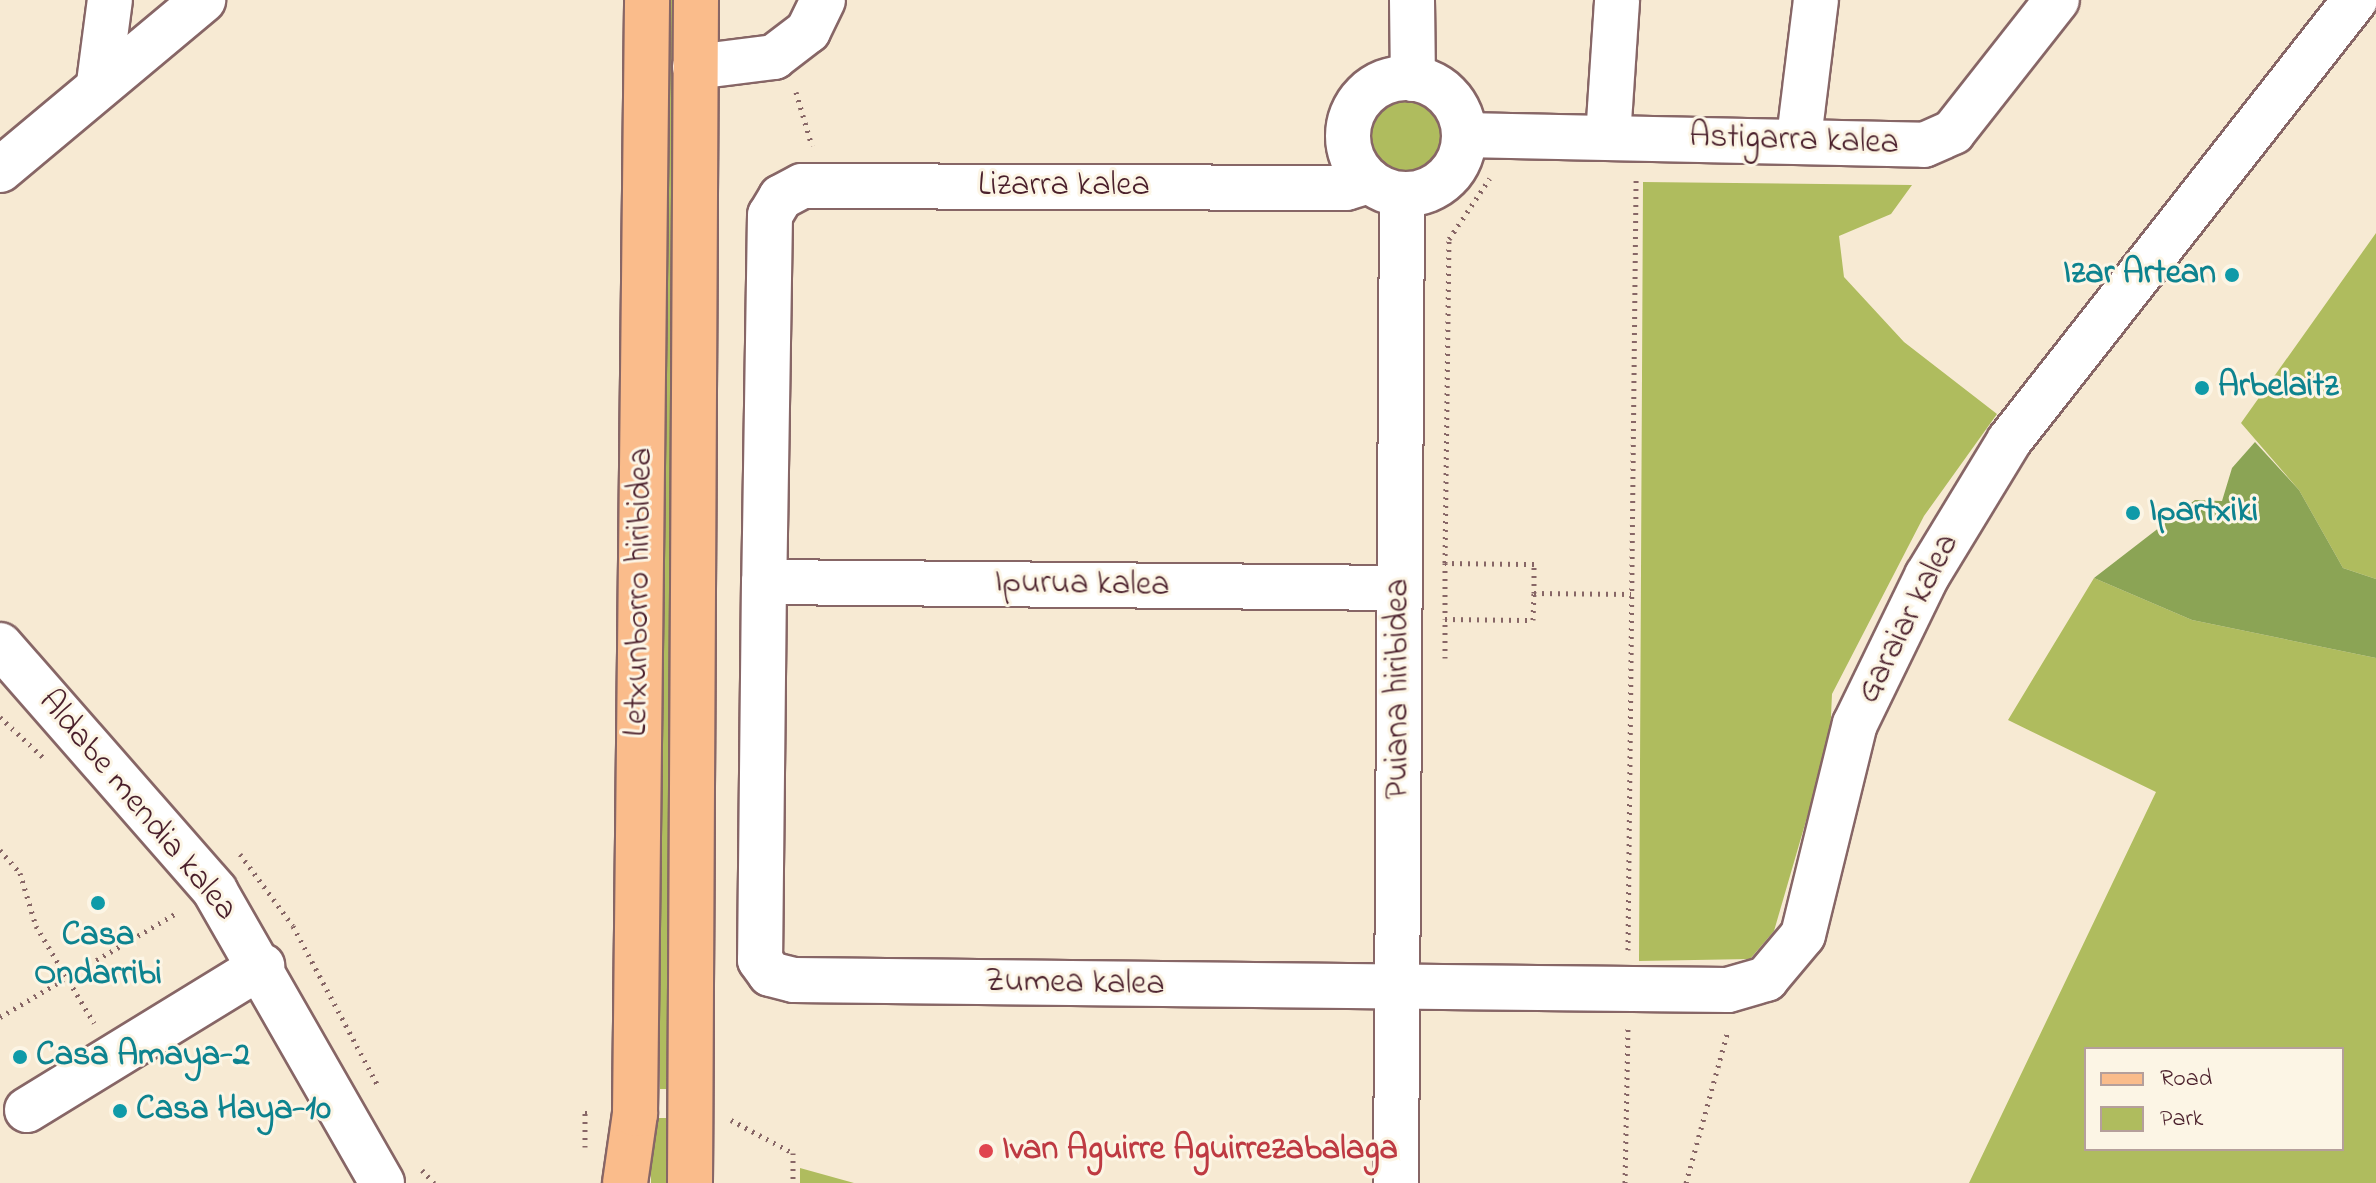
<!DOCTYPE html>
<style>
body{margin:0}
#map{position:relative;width:2376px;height:1183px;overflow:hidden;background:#f7ead3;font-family:"Indie Flower",sans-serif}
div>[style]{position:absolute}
.green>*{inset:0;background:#afbc5e;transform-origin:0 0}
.round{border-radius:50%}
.forest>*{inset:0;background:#8ba455}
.path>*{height:5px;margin-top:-2.5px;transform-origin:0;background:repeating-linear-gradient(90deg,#876666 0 2px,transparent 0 8px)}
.roads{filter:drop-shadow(2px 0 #876666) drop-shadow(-2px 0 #876666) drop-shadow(0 2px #876666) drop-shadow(0 -2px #876666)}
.minor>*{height:44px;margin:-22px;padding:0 22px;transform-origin:22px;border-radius:22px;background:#fff}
.minor>.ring{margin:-22px;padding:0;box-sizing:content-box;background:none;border:44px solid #fff;border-radius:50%}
.major>*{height:44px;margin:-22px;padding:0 22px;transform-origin:22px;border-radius:22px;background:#fabc8b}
.dots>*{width:22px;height:22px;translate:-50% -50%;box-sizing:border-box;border:4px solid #fcf5e5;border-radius:50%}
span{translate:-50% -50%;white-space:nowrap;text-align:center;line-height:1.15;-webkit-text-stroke:6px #fcf5e5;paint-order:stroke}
.street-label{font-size:34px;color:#4a1f2b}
.culture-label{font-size:34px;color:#0d838f;font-weight:700}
.right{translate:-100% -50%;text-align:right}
.left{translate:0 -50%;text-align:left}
.health-label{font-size:34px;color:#be3a42;font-weight:700}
.legend{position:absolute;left:2084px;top:1047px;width:260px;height:104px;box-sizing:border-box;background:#fcf5e5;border:2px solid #b59f9b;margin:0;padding:10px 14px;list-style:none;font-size:24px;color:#4a1f2b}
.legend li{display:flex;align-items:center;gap:16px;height:40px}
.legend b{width:40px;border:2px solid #b59f9b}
</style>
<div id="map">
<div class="green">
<div style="left:660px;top:0;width:21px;height:1089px"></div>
<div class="round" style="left:1371px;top:101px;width:70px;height:70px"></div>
<div style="clip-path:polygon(1643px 182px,1912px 185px,1891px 214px,1839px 236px,1844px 277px,1904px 342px,1997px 414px,1924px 516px,1832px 694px,1830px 738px,1774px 931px,1750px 959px,1639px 961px)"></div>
<div style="clip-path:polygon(2376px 233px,2376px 579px,2343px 568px,2299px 490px,2241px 423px)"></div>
<div style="clip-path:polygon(evenodd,2094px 578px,2192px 620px,2376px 658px,2376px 1183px,1969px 1183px,2156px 792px,2008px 720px,2094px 578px,2086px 1049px,2342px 1049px,2342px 1149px,2086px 1149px,2086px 1049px)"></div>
<div style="left:651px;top:1118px;width:18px;height:65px"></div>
<div style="clip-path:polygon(800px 1168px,854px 1183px,800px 1183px)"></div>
</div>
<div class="forest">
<div style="clip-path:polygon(2255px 442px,2299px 490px,2343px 568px,2376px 579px,2376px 658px,2192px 620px,2094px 578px,2195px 500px,2222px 501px,2232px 468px)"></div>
</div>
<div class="path">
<div style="left:796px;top:92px;width:56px;rotate:73.5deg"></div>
<div style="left:1445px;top:563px;width:324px;rotate:-89.3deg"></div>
<div style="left:1449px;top:239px;width:73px;rotate:-56.1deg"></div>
<div style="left:1534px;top:593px;width:29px;rotate:-90deg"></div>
<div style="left:1534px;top:564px;width:89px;rotate:-179.4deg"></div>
<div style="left:1445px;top:563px;width:56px;rotate:90deg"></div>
<div style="left:1445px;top:619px;width:88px;rotate:0.7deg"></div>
<div style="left:1533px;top:620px;width:27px;rotate:-88deg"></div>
<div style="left:1534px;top:593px;width:97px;rotate:0.6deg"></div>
<div style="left:1445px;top:658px;width:39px;rotate:-90deg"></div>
<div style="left:0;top:717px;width:63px;rotate:43.1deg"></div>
<div style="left:0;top:850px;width:30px;rotate:49deg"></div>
<div style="left:20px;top:873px;width:55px;rotate:73.2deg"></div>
<div style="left:36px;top:926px;width:113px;rotate:59.1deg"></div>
<div style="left:240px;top:854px;width:89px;rotate:53.6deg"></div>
<div style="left:293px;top:926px;width:179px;rotate:62deg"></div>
<div style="left:1628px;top:950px;width:770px;rotate:-89.4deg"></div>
<div style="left:0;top:1017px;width:207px;rotate:-30.5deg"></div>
<div style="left:731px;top:1120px;width:70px;rotate:28deg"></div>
<div style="left:793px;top:1153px;width:30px;rotate:90deg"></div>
<div style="left:585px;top:1147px;width:34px;rotate:-90deg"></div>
<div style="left:585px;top:1113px;width:8px"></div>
<div style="left:422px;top:1170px;width:18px;rotate:47deg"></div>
<div style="left:1625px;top:1183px;width:155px;rotate:-88.9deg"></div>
<div style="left:1686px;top:1183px;width:158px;rotate:-74.6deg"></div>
</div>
<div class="roads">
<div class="minor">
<div style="left:1412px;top:0;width:79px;rotate:89.3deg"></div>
<div style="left:695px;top:67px;width:80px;rotate:-7.2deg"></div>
<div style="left:774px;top:57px;width:43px;rotate:-37.4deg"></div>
<div style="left:808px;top:31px;width:34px;rotate:-64deg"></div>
<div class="ring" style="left:1348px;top:78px;width:72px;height:72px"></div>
<div style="left:99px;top:83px;width:84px;rotate:-82.5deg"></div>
<div style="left:1464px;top:135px;width:460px;rotate:1.2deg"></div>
<div style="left:1924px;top:145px;width:32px;rotate:-24deg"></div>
<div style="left:1953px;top:132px;width:168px;rotate:-51.8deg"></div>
<div style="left:1608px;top:137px;width:137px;rotate:-86.2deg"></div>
<div style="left:1799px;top:138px;width:139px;rotate:-83deg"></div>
<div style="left:0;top:170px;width:265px;rotate:-39.9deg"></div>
<div style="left:1369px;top:181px;width:24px;rotate:163deg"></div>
<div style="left:1346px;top:188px;width:544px;rotate:-179.79deg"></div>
<div style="left:802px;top:186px;width:24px;rotate:152deg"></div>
<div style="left:781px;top:197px;width:21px;rotate:121deg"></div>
<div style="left:770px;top:215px;width:367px;rotate:90.9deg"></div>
<div style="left:764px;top:582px;width:378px;rotate:90.6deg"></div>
<div style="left:760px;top:960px;width:17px;rotate:54deg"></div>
<div style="left:770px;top:974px;width:25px;rotate:14deg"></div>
<div style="left:794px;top:980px;width:934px;rotate:0.61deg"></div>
<div style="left:1728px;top:990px;width:40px;rotate:-16deg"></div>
<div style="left:1766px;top:979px;width:57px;rotate:-49.9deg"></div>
<div style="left:1803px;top:935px;width:217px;rotate:-76.2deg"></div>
<div style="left:1855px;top:724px;width:165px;rotate:-64.1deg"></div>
<div style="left:1927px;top:576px;width:158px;rotate:-58.7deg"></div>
<div style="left:2009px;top:441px;width:561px;rotate:-51.88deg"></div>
<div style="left:764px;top:582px;width:636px;rotate:0.54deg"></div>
<div style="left:0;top:645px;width:327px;rotate:48.8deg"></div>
<div style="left:215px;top:891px;width:336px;rotate:60.2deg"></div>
<div style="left:27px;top:1110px;width:276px;rotate:-31.5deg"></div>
<div style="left:1396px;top:1183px;width:988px;rotate:-89.65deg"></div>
</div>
<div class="major">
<div style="left:625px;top:1183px;width:70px;rotate:-81.8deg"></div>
<div style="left:635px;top:1114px;width:1114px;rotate:-89.38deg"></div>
<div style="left:690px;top:1183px;width:1183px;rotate:-89.71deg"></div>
</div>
</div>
<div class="dots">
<div style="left:2232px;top:275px;background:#0f9aa8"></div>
<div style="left:2202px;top:388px;background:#0f9aa8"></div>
<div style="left:2133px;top:513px;background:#0f9aa8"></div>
<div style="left:98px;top:903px;background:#0f9aa8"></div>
<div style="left:20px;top:1057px;background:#0f9aa8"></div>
<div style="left:120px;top:1111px;background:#0f9aa8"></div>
<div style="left:986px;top:1151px;background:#e0444e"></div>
</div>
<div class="street-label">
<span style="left:1794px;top:141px;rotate:2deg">Astigarra kalea</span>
<span style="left:1064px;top:187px">Lizarra kalea</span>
<span style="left:1082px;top:585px;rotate:1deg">Ipurua kalea</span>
<span style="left:640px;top:592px;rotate:-89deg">Letxunborro hiribidea</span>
<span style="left:1909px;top:619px;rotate:-63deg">Garaiar kalea</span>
<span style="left:1399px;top:689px;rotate:-90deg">Puiana hiribidea</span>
<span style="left:137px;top:806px;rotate:50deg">Aldabe mendia kalea</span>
<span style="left:1075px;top:984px;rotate:1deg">Zumea kalea</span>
</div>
<div class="culture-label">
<span class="right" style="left:2216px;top:275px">Izar Artean</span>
<span class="left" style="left:2218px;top:388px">Arbelaitz</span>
<span class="left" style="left:2149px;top:513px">Ipartxiki</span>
<span style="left:98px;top:956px">Casa<br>Ondarribi</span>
<span class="left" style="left:36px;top:1057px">Casa Amaya-2</span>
<span class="left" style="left:136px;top:1111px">Casa Haya-10</span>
</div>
<div class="health-label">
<span class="left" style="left:1002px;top:1151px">Ivan Aguirre Aguirrezabalaga</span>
</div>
<ul class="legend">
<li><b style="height:10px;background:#fabc8b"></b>Road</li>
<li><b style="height:22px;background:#afbc5e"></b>Park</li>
</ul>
</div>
